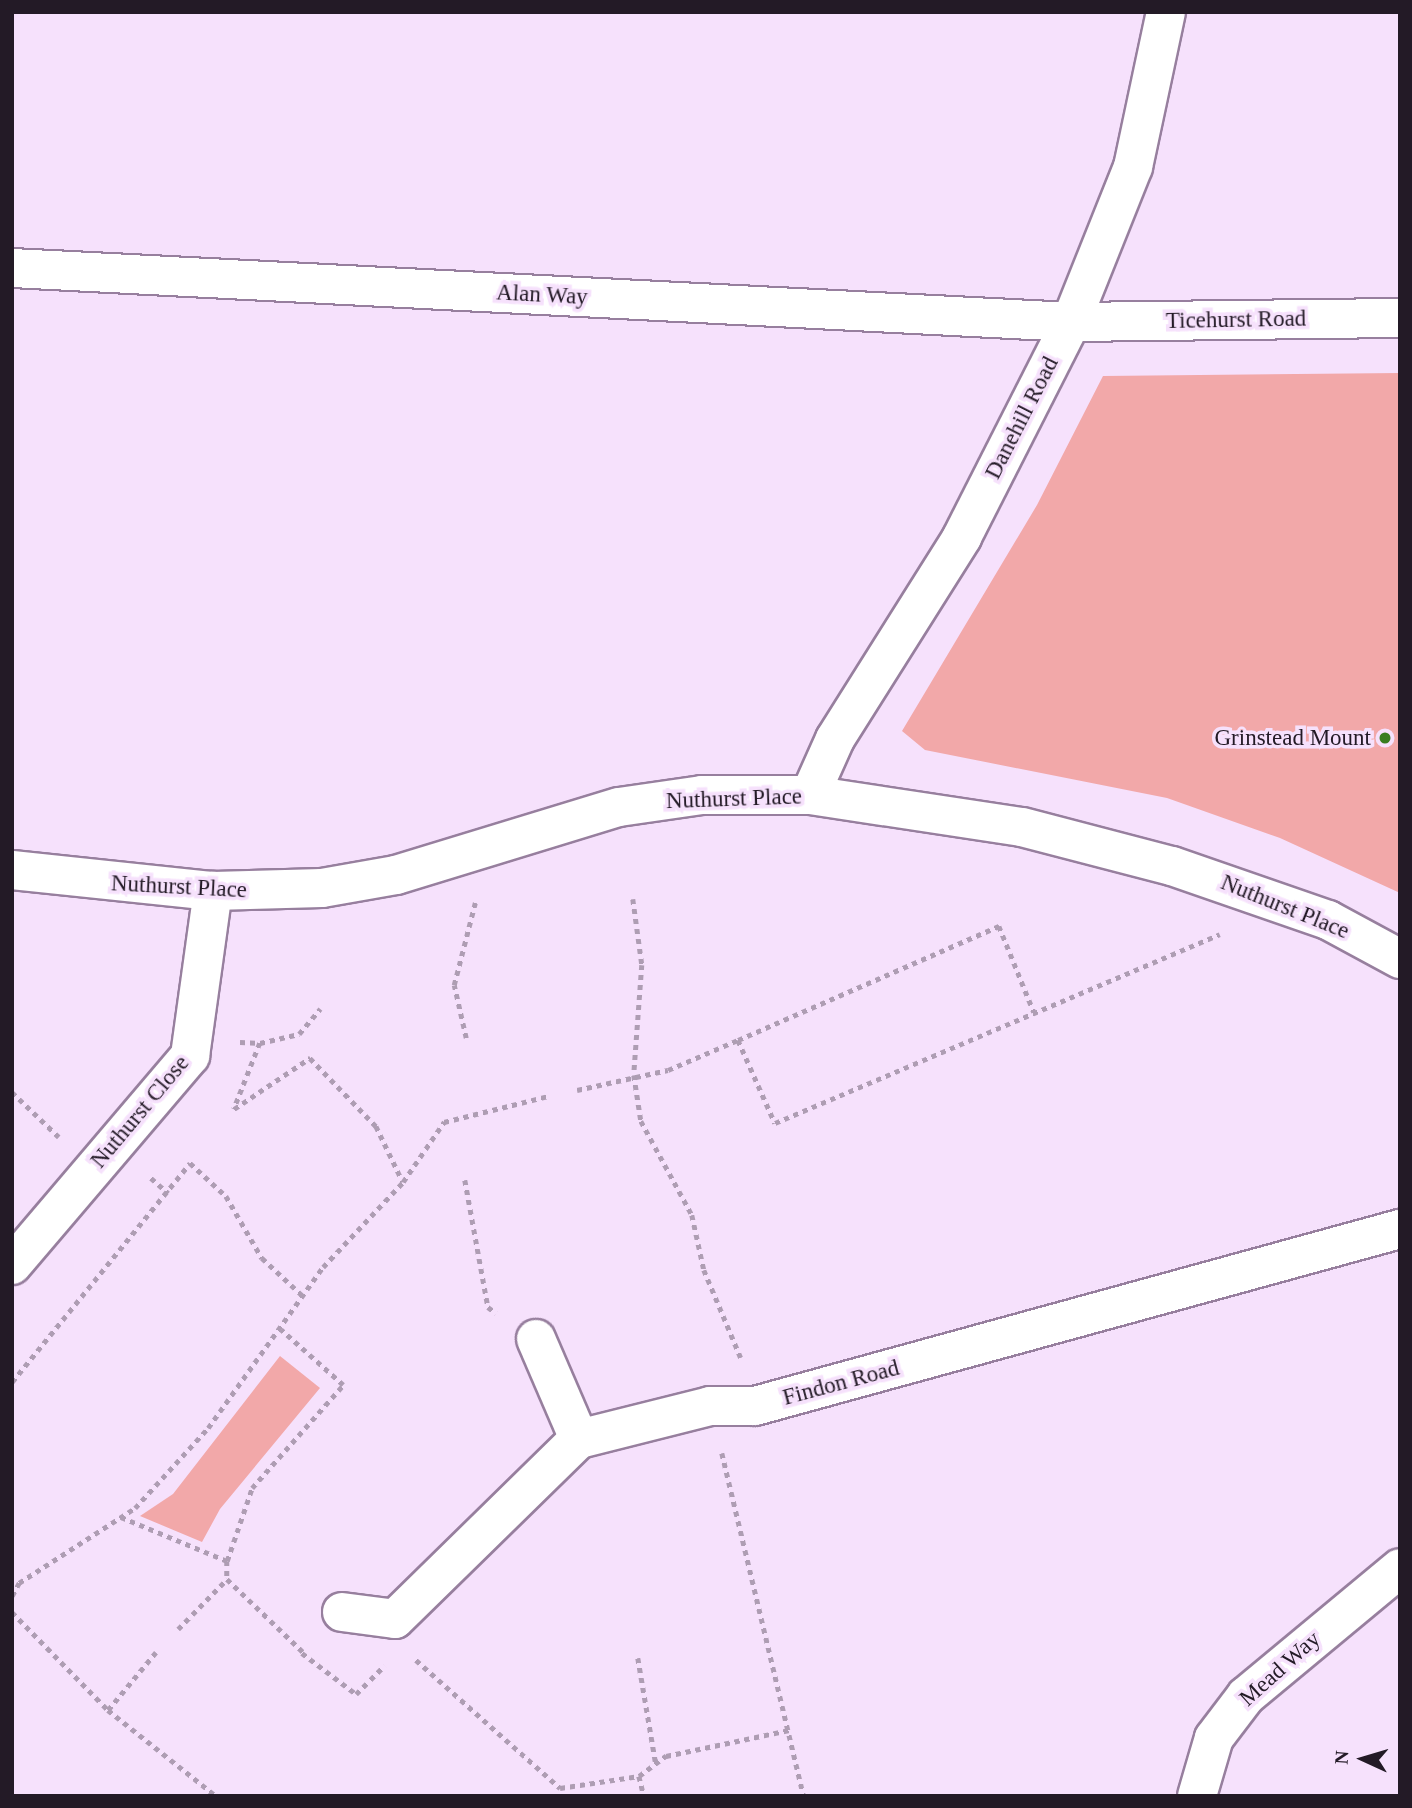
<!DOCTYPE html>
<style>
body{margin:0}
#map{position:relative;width:1412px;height:1808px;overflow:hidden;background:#f6e1fc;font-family:"Times New Roman",serif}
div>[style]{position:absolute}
.green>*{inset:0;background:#f2a8a9}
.path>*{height:4.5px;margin-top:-2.25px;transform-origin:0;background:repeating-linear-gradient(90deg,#ae9db3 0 5px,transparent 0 10px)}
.roads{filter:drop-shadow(2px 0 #977f9e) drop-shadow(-2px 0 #977f9e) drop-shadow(0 2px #977f9e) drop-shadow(0 -2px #977f9e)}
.street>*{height:38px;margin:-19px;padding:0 19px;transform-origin:19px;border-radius:19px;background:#fff}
.dots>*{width:19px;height:19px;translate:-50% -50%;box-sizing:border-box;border:4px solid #f6e1fc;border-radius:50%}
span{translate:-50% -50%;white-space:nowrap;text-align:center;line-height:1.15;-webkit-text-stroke:7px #f6e1fc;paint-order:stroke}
.street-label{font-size:23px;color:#231a26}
.poi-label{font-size:23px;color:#231a26}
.right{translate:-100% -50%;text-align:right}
.frame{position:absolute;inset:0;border:14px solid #231a26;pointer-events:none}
.north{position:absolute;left:1328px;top:1724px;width:70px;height:70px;-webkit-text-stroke:5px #f6e1fc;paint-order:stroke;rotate:274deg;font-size:19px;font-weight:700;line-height:28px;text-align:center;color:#231a26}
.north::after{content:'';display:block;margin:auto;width:24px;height:32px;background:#231a26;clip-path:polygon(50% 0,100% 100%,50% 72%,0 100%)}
</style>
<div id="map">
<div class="green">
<div style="clip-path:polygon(1400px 373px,1400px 893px,1280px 838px,1167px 798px,925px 750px,902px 731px,1037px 505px,1103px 376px)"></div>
<div style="clip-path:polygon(280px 1356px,320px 1388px,220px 1509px,202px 1542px,140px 1516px,173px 1494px)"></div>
</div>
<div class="path">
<div style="left:633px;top:899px;width:67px;rotate:82.2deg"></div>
<div style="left:642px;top:965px;width:110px;rotate:94.2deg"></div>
<div style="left:634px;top:1075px;width:47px;rotate:81.3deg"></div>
<div style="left:641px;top:1121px;width:107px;rotate:61.5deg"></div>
<div style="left:692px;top:1215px;width:56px;rotate:77.7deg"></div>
<div style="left:704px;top:1270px;width:95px;rotate:67.2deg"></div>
<div style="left:466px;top:1038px;width:54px;rotate:-102.8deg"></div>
<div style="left:454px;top:985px;width:85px;rotate:-75.6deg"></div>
<div style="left:738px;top:1040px;width:285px;rotate:-23.6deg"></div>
<div style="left:999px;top:926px;width:93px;rotate:67.9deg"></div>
<div style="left:240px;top:1042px;width:20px;rotate:3deg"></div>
<div style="left:260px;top:1043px;width:71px;rotate:111.5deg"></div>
<div style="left:234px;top:1109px;width:92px;rotate:-33.9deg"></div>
<div style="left:310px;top:1058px;width:95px;rotate:45.9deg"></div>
<div style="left:376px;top:1126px;width:62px;rotate:64.3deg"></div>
<div style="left:260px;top:1043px;width:40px;rotate:-13deg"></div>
<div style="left:299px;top:1034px;width:33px;rotate:-50deg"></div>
<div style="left:577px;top:1090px;width:93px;rotate:-12.4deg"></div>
<div style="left:668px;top:1070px;width:76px;rotate:-23.2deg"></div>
<div style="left:738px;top:1040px;width:91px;rotate:66deg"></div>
<div style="left:775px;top:1123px;width:483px;rotate:-23deg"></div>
<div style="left:12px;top:1092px;width:65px;rotate:43.8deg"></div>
<div style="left:151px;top:1178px;width:23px;rotate:41deg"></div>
<div style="left:465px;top:1180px;width:129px;rotate:79.7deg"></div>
<div style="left:488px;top:1307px;width:10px;rotate:37deg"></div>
<div style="left:12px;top:1382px;width:282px;rotate:-50.9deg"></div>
<div style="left:190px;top:1163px;width:49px;rotate:42.5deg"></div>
<div style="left:226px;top:1196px;width:72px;rotate:59.9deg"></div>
<div style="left:262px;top:1258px;width:56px;rotate:42.8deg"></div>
<div style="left:722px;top:1453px;width:353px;rotate:76.6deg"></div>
<div style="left:121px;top:1517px;width:115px;rotate:22.5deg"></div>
<div style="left:227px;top:1561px;width:18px;rotate:90deg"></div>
<div style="left:227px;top:1561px;width:77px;rotate:-71.1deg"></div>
<div style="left:252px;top:1488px;width:137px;rotate:-48.5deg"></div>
<div style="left:343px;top:1385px;width:83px;rotate:-138.4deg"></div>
<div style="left:12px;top:1596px;width:15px;rotate:-62deg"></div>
<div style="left:19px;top:1583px;width:138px;rotate:-32.9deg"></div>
<div style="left:135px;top:1508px;width:108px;rotate:-47.6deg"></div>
<div style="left:208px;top:1428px;width:198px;rotate:-54.5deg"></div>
<div style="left:323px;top:1267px;width:117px;rotate:-46.7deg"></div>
<div style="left:403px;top:1182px;width:73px;rotate:-55.7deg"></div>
<div style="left:444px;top:1122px;width:107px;rotate:-14deg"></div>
<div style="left:12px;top:1612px;width:137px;rotate:45.6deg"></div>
<div style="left:108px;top:1710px;width:138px;rotate:38.5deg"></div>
<div style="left:178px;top:1629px;width:70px;rotate:-45.6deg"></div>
<div style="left:227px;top:1579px;width:105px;rotate:43.8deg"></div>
<div style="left:302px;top:1653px;width:68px;rotate:37.2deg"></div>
<div style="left:356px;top:1694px;width:40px;rotate:-45deg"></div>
<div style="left:638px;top:1658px;width:108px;rotate:80.4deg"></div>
<div style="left:416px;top:1660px;width:193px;rotate:41.6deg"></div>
<div style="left:560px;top:1788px;width:80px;rotate:-8.6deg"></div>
<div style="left:639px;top:1776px;width:34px;rotate:-37deg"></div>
<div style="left:666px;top:1756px;width:126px;rotate:-11.9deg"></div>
<div style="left:108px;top:1710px;width:75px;rotate:-50.4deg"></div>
<div style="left:639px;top:1776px;width:21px;rotate:76deg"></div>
</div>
<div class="roads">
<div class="street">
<div style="left:12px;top:268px;width:1060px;rotate:2.92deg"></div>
<div style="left:1071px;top:322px;width:329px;rotate:-0.7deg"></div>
<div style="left:810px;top:795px;width:61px;rotate:-65.9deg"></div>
<div style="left:835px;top:739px;width:239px;rotate:-57.8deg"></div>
<div style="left:962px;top:537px;width:241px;rotate:-63.1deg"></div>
<div style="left:1071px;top:322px;width:167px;rotate:-68.2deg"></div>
<div style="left:1133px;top:167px;width:158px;rotate:-78deg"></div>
<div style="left:12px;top:870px;width:202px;rotate:6deg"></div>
<div style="left:213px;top:891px;width:109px;rotate:-1.6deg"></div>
<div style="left:322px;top:888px;width:75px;rotate:-10deg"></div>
<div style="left:396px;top:875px;width:233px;rotate:-17deg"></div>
<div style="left:619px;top:807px;width:84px;rotate:-8.2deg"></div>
<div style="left:702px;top:795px;width:108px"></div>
<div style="left:810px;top:795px;width:214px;rotate:8.6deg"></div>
<div style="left:1022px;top:827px;width:155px;rotate:14.6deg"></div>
<div style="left:1172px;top:866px;width:165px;rotate:19.1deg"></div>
<div style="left:1328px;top:920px;width:82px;rotate:28.4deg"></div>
<div style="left:12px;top:1265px;width:275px;rotate:-49.6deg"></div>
<div style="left:190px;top:1056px;width:167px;rotate:-82.1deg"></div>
<div style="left:536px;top:1339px;width:109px;rotate:66.7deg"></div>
<div style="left:342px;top:1612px;width:53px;rotate:7.5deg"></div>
<div style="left:395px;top:1619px;width:257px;rotate:-44.4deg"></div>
<div style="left:579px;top:1439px;width:135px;rotate:-14.1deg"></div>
<div style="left:710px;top:1406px;width:45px"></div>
<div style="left:755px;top:1406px;width:669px;rotate:-15.35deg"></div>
<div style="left:1197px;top:1796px;width:60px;rotate:-73.7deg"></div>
<div style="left:1214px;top:1738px;width:53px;rotate:-52.7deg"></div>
<div style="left:1246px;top:1696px;width:200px;rotate:-39.7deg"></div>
</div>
</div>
<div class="dots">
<div style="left:1385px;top:738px;background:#397d20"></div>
</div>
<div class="street-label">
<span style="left:542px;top:295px;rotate:3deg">Alan Way</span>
<span style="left:1236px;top:320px;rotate:-1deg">Ticehurst Road</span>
<span style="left:1022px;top:418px;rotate:-63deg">Danehill Road</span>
<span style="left:734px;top:799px;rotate:-2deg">Nuthurst Place</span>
<span style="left:179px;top:887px;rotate:3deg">Nuthurst Place</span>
<span style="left:1285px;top:907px;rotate:22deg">Nuthurst Place</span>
<span style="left:140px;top:1112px;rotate:-50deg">Nuthurst Close</span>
<span style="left:841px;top:1383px;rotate:-15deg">Findon Road</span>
<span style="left:1280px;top:1669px;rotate:-42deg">Mead Way</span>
</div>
<div class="poi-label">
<span class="right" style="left:1371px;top:738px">Grinstead Mount</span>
</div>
<div class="frame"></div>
<div class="north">N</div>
</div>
